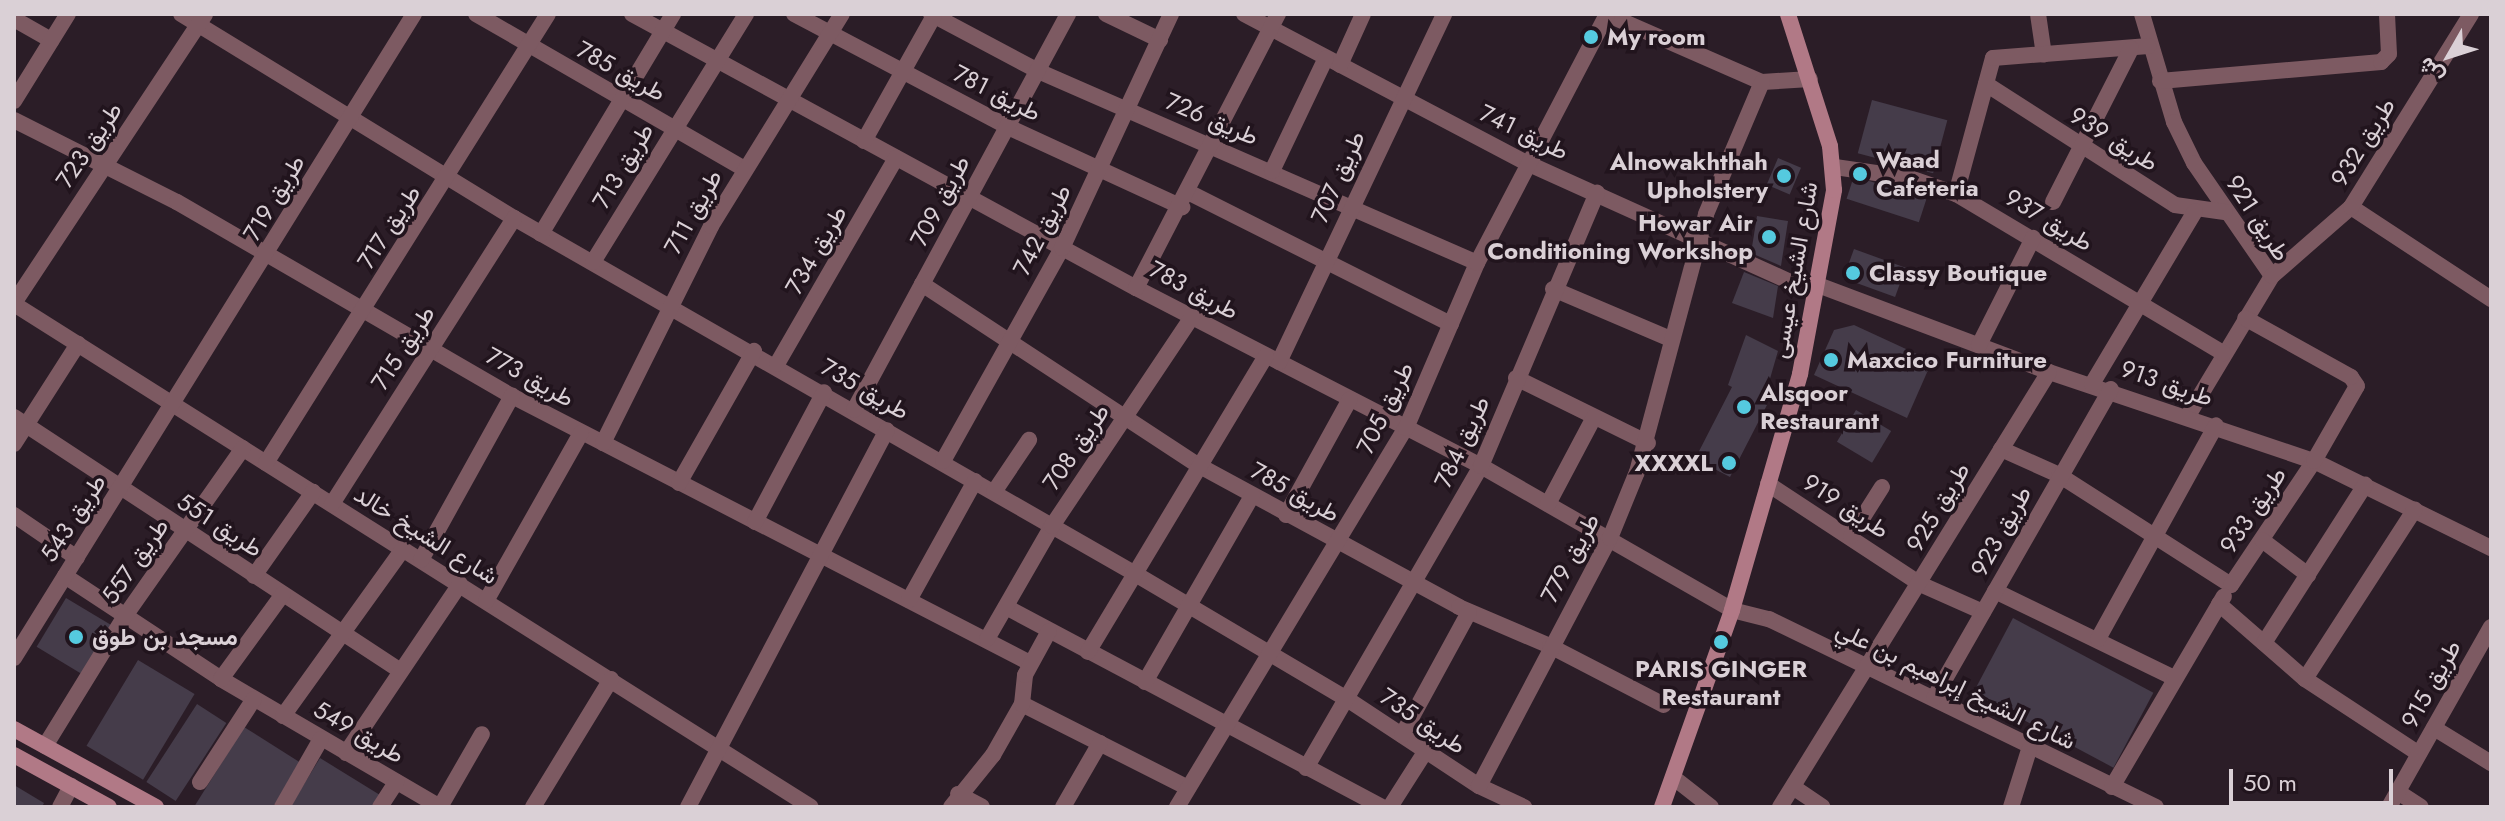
<!DOCTYPE html>
<meta charset="utf-8">
<style>
body{margin:0}
#map{position:relative;width:2505px;height:821px;overflow:hidden;background:#2b1d27;font-family:Jost,Vazirmatn,sans-serif}
div>[style]{position:absolute}
.building>*{inset:0;background:#453c4a;transform-origin:0 0}
.street>*{height:16px;margin:-8px;padding:0 8px;transform-origin:8px;border-radius:8px;background:#7d5a62}
.secondary>*{height:16px;margin:-8px;padding:0 8px;transform-origin:8px;border-radius:8px;background:#b17986}
.dots>*{width:22px;height:22px;translate:-50% -50%;box-sizing:border-box;border:4px solid #21141d;border-radius:50%}
span{translate:-50% -50%;white-space:nowrap;text-align:center;line-height:1.15;-webkit-text-stroke:7px #21141d;paint-order:stroke}
.poi-label{font-size:24px;color:#dad0d6;font-weight:700}
.left{translate:0 -50%;text-align:left}
.right{translate:-100% -50%;text-align:right}
.street-label{font-size:24px;color:#dad0d6}
.frame{position:absolute;inset:0;border:16px solid #dad0d6;pointer-events:none}
.north{position:absolute;left:2409px;top:16px;width:80px;height:80px;-webkit-text-stroke:6px #21141d;paint-order:stroke;rotate:231deg;font-size:22px;font-weight:700;line-height:32px;text-align:center;color:#dad0d6}
.north::after{content:'';display:block;margin:auto;width:28px;height:36px;background:#dad0d6;clip-path:polygon(50% 0,100% 100%,50% 72%,0 100%)}
.scale{position:absolute;left:2229px;top:769px;width:164px;height:36px;box-sizing:border-box;border:4px solid #dad0d6;border-top:0;padding-left:10px;font-size:24px;line-height:28px;white-space:nowrap;color:#dad0d6;-webkit-text-stroke:6px #21141d;paint-order:stroke}
</style>
<div id="map">
<div class="building">
<div style="left:1872px;top:100px;width:78px;height:55px;rotate:15deg"></div>
<div style="left:1778px;top:158px;width:25px;height:29px;rotate:23deg"></div>
<div style="left:1854px;top:176px;width:76px;height:24px;rotate:18deg"></div>
<div style="clip-path:polygon(1757px 216px,1788px 221px,1781px 266px,1751px 253px)"></div>
<div style="left:1854px;top:249px;width:55px;height:31px;rotate:20deg"></div>
<div style="clip-path:polygon(1744px 272px,1778px 286px,1773px 318px,1732px 303px)"></div>
<div style="clip-path:polygon(1854px 325px,1932px 361px,1907px 418px,1814px 375px,1834px 330px)"></div>
<div style="clip-path:polygon(1746px 335px,1778px 351px,1763px 403px,1767px 405px,1730px 477px,1695px 459px,1732px 387px,1728px 385px)"></div>
<div style="left:1856px;top:410px;width:41px;height:37px;rotate:31deg"></div>
<div style="left:66px;top:598px;width:57px;height:57px;rotate:31deg"></div>
<div style="left:2013px;top:618px;width:159px;height:85px;rotate:28deg"></div>
<div style="left:138px;top:660px;width:66px;height:100px;rotate:31deg"></div>
<div style="left:197px;top:704px;width:35px;height:93px;rotate:33deg"></div>
<div style="clip-path:polygon(244px 727px,301px 763px,273px 807px,194px 807px)"></div>
<div style="clip-path:polygon(320px 758px,380px 795px,373px 807px,290px 807px)"></div>
<div style="clip-path:polygon(14px 785px,44px 803px,42px 807px,14px 807px)"></div>
</div>
<div class="street">
<div style="left:181px;top:14px;width:391px;rotate:31.5deg"></div>
<div style="left:514px;top:218px;width:712px;rotate:29.8deg"></div>
<div style="left:1132px;top:572px;width:250px;rotate:30.6deg"></div>
<div style="left:1347px;top:699px;width:158px;rotate:33.4deg"></div>
<div style="left:1479px;top:786px;width:50px;rotate:25deg"></div>
<div style="left:476px;top:14px;width:310px;rotate:30deg"></div>
<div style="left:632px;top:14px;width:574px;rotate:28.53deg"></div>
<div style="left:1136px;top:288px;width:388px;rotate:27.3deg"></div>
<div style="left:1481px;top:466px;width:289px;rotate:29.8deg"></div>
<div style="left:1732px;top:610px;width:38px;rotate:14deg"></div>
<div style="left:1769px;top:619px;width:430px;rotate:25.9deg"></div>
<div style="left:794px;top:14px;width:242px;rotate:27.8deg"></div>
<div style="left:1008px;top:127px;width:192px;rotate:24.7deg"></div>
<div style="left:931px;top:14px;width:121px;rotate:28deg"></div>
<div style="left:1038px;top:71px;width:479px;rotate:23.6deg"></div>
<div style="left:1106px;top:14px;width:60px;rotate:25.7deg"></div>
<div style="left:1244px;top:14px;width:320px;rotate:27.8deg"></div>
<div style="left:1527px;top:163px;width:286px;rotate:24.3deg"></div>
<div style="left:1606px;top:14px;width:170px;rotate:23.6deg"></div>
<div style="left:1762px;top:82px;width:48px;rotate:-3.6deg"></div>
<div style="left:2038px;top:14px;width:41px;rotate:81.7deg"></div>
<div style="left:2142px;top:14px;width:113px;rotate:73.5deg"></div>
<div style="left:2174px;top:122px;width:46px;rotate:64deg"></div>
<div style="left:2194px;top:163px;width:137px;rotate:55.4deg"></div>
<div style="left:2272px;top:276px;width:163px;rotate:121deg"></div>
<div style="left:14px;top:19px;width:43px;rotate:29.6deg"></div>
<div style="left:1340px;top:65px;width:56px;rotate:-65.7deg"></div>
<div style="left:2160px;top:81px;width:222px;rotate:-4.9deg"></div>
<div style="left:2381px;top:62px;width:11px;rotate:-45deg"></div>
<div style="left:2389px;top:54px;width:40px;rotate:-92.9deg"></div>
<div style="left:1986px;top:84px;width:224px;rotate:32.6deg"></div>
<div style="left:2175px;top:205px;width:50px;rotate:8deg"></div>
<div style="left:14px;top:101px;width:102px;rotate:-58.2deg"></div>
<div style="left:14px;top:120px;width:182px;rotate:26.7deg"></div>
<div style="left:177px;top:202px;width:387px;rotate:30.1deg"></div>
<div style="left:512px;top:396px;width:583px;rotate:27.27deg"></div>
<div style="left:864px;top:141px;width:143px;rotate:-60.8deg"></div>
<div style="left:1835px;top:167px;width:76px;rotate:8.3deg"></div>
<div style="left:1910px;top:178px;width:49px;rotate:19.2deg"></div>
<div style="left:1956px;top:194px;width:311px;rotate:30.8deg"></div>
<div style="left:1272px;top:171px;width:125px;rotate:-64.5deg"></div>
<div style="left:1190px;top:193px;width:292px;rotate:26.7deg"></div>
<div style="left:1956px;top:194px;width:141px;rotate:-74.8deg"></div>
<div style="left:1993px;top:58px;width:156px;rotate:-4.4deg"></div>
<div style="left:2053px;top:202px;width:172px;rotate:-63deg"></div>
<div style="left:2351px;top:207px;width:168px;rotate:33.3deg"></div>
<div style="left:541px;top:234px;width:257px;rotate:-59deg"></div>
<div style="left:593px;top:262px;width:291px;rotate:-58.3deg"></div>
<div style="left:2272px;top:276px;width:105px;rotate:-41.1deg"></div>
<div style="left:2351px;top:207px;width:227px;rotate:-58.1deg"></div>
<div style="left:922px;top:284px;width:330px;rotate:33.3deg"></div>
<div style="left:1198px;top:465px;width:297px;rotate:28.5deg"></div>
<div style="left:1459px;top:607px;width:99px;rotate:23.2deg"></div>
<div style="left:1550px;top:646px;width:128px;rotate:27.4deg"></div>
<div style="left:1818px;top:285px;width:247px;rotate:20.6deg"></div>
<div style="left:2049px;top:372px;width:280px;rotate:18.6deg"></div>
<div style="left:2314px;top:461px;width:197px;rotate:26.2deg"></div>
<div style="left:1136px;top:288px;width:309px;rotate:-62.6deg"></div>
<div style="left:1553px;top:289px;width:128px;rotate:23deg"></div>
<div style="left:14px;top:303px;width:346px;rotate:-56.5deg"></div>
<div style="left:14px;top:304px;width:942px;rotate:32.26deg"></div>
<div style="left:1979px;top:345px;width:120px;rotate:-63.2deg"></div>
<div style="left:1279px;top:362px;width:385px;rotate:-64.6deg"></div>
<div style="left:777px;top:364px;width:238px;rotate:-60deg"></div>
<div style="left:1516px;top:378px;width:147px;rotate:26.2deg"></div>
<div style="left:2092px;top:384px;width:201px;rotate:-59.2deg"></div>
<div style="left:854px;top:410px;width:450px;rotate:-61.6deg"></div>
<div style="left:14px;top:417px;width:462px;rotate:33.3deg"></div>
<div style="left:603px;top:443px;width:242px;rotate:-63.5deg"></div>
<div style="left:711px;top:226px;width:249px;rotate:-58.3deg"></div>
<div style="left:14px;top:444px;width:119px;rotate:-57.4deg"></div>
<div style="left:2001px;top:449px;width:64px;rotate:24.1deg"></div>
<div style="left:2059px;top:475px;width:204px;rotate:32.6deg"></div>
<div style="left:2231px;top:585px;width:149px;rotate:-56.2deg"></div>
<div style="left:2314px;top:461px;width:86px;rotate:-60.2deg"></div>
<div style="left:2357px;top:386px;width:11px;rotate:-124deg"></div>
<div style="left:2351px;top:377px;width:121px;rotate:-150.9deg"></div>
<div style="left:943px;top:461px;width:244px;rotate:-60.8deg"></div>
<div style="left:1062px;top:248px;width:258px;rotate:-65deg"></div>
<div style="left:266px;top:463px;width:530px;rotate:-57.87deg"></div>
<div style="left:679px;top:483px;width:152px;rotate:-60.4deg"></div>
<div style="left:1768px;top:484px;width:182px;rotate:33.3deg"></div>
<div style="left:1920px;top:584px;width:69px;rotate:24deg"></div>
<div style="left:994px;top:492px;width:63px;rotate:-56.1deg"></div>
<div style="left:332px;top:504px;width:339px;rotate:-57.5deg"></div>
<div style="left:1548px;top:504px;width:98px;rotate:-62.1deg"></div>
<div style="left:14px;top:515px;width:76px;rotate:34.3deg"></div>
<div style="left:1286px;top:515px;width:132px;rotate:-61.1deg"></div>
<div style="left:755px;top:522px;width:147px;rotate:-62deg"></div>
<div style="left:1851px;top:536px;width:58px;rotate:-57.7deg"></div>
<div style="left:2262px;top:540px;width:58px;rotate:37.3deg"></div>
<div style="left:421px;top:560px;width:188px;rotate:-61deg"></div>
<div style="left:65px;top:576px;width:187px;rotate:33.4deg"></div>
<div style="left:221px;top:679px;width:254px;rotate:30.3deg"></div>
<div style="left:254px;top:576px;width:103px;rotate:-54.9deg"></div>
<div style="left:1995px;top:591px;width:199px;rotate:25.9deg"></div>
<div style="left:909px;top:600px;width:136px;rotate:-61deg"></div>
<div style="left:486px;top:601px;width:193px;rotate:-60.5deg"></div>
<div style="left:2219px;top:604px;width:114px;rotate:41.1deg"></div>
<div style="left:2305px;top:679px;width:136px;rotate:33.3deg"></div>
<div style="left:1006px;top:607px;width:426px;rotate:28deg"></div>
<div style="left:987px;top:639px;width:130px;rotate:-60.1deg"></div>
<div style="left:1052px;top:526px;width:252px;rotate:-56.2deg"></div>
<div style="left:2098px;top:639px;width:244px;rotate:-61.1deg"></div>
<div style="left:2264px;top:643px;width:188px;rotate:-57.4deg"></div>
<div style="left:1088px;top:652px;width:345px;rotate:-59deg"></div>
<div style="left:14px;top:658px;width:758px;rotate:-58.15deg"></div>
<div style="left:221px;top:679px;width:105px;rotate:-53.9deg"></div>
<div style="left:2305px;top:679px;width:202px;rotate:-57.1deg"></div>
<div style="left:1145px;top:682px;width:215px;rotate:-60.1deg"></div>
<div style="left:1934px;top:698px;width:356px;rotate:-60.2deg"></div>
<div style="left:1022px;top:704px;width:186px;rotate:26.8deg"></div>
<div style="left:283px;top:716px;width:206px;rotate:-54.3deg"></div>
<div style="left:2434px;top:728px;width:67px;rotate:31.6deg"></div>
<div style="left:1402px;top:735px;width:140px;rotate:-61.4deg"></div>
<div style="left:45px;top:746px;width:153px;rotate:-58.4deg"></div>
<div style="left:125px;top:616px;width:205px;rotate:-54.9deg"></div>
<div style="left:346px;top:753px;width:204px;rotate:-56deg"></div>
<div style="left:1306px;top:768px;width:349px;rotate:-59.9deg"></div>
<div style="left:1481px;top:466px;width:297px;rotate:-67deg"></div>
<div style="left:1674px;top:778px;width:47px;rotate:38.1deg"></div>
<div style="left:200px;top:782px;width:99px;rotate:-57deg"></div>
<div style="left:1479px;top:786px;width:280px;rotate:-62.2deg"></div>
<div style="left:1610px;top:538px;width:71px;rotate:-67.8deg"></div>
<div style="left:1637px;top:472px;width:267px;rotate:-75deg"></div>
<div style="left:1706px;top:214px;width:143px;rotate:-67deg"></div>
<div style="left:2112px;top:787px;width:221px;rotate:-59.6deg"></div>
<div style="left:1796px;top:789px;width:32px;rotate:34deg"></div>
<div style="left:2398px;top:792px;width:27px;rotate:33deg"></div>
<div style="left:958px;top:794px;width:27px;rotate:28deg"></div>
<div style="left:60px;top:807px;width:24px;rotate:-62deg"></div>
<div style="left:282px;top:807px;width:78px;rotate:-60.2deg"></div>
<div style="left:380px;top:807px;width:30px;rotate:-57deg"></div>
<div style="left:440px;top:807px;width:84px;rotate:-60.1deg"></div>
<div style="left:533px;top:807px;width:150px;rotate:-58.6deg"></div>
<div style="left:688px;top:807px;width:426px;rotate:-62.2deg"></div>
<div style="left:951px;top:807px;width:67px;rotate:-51.1deg"></div>
<div style="left:993px;top:755px;width:59px;rotate:-60.4deg"></div>
<div style="left:1022px;top:704px;width:29px;rotate:-84deg"></div>
<div style="left:1025px;top:675px;width:50px;rotate:-61.4deg"></div>
<div style="left:1063px;top:807px;width:74px;rotate:-60deg"></div>
<div style="left:1177px;top:807px;width:443px;rotate:-58.9deg"></div>
<div style="left:1406px;top:428px;width:180px;rotate:-66.7deg"></div>
<div style="left:1477px;top:263px;width:281px;rotate:-62.4deg"></div>
<div style="left:1390px;top:807px;width:65px;rotate:-57.5deg"></div>
<div style="left:1780px;top:807px;width:511px;rotate:-58.27deg"></div>
<div style="left:2011px;top:807px;width:60px;rotate:-72.5deg"></div>
<div style="left:2389px;top:807px;width:207px;rotate:-60.5deg"></div>
</div>
<div class="secondary">
<div style="left:14px;top:729px;width:162px;rotate:28.8deg"></div>
<div style="left:14px;top:755px;width:108px;rotate:28.7deg"></div>
<div style="left:1662px;top:807px;width:209px;rotate:-70.4deg"></div>
<div style="left:1732px;top:610px;width:246px;rotate:-73.9deg"></div>
<div style="left:1800px;top:374px;width:187px;rotate:-79.5deg"></div>
<div style="left:1834px;top:190px;width:44px;rotate:-95.2deg"></div>
<div style="left:1830px;top:146px;width:139px;rotate:-107.7deg"></div>
</div>
<div class="dots">
<div style="left:1591px;top:37px;background:#55cadf"></div>
<div style="left:1860px;top:174px;background:#55cadf"></div>
<div style="left:1784px;top:176px;background:#55cadf"></div>
<div style="left:1769px;top:237px;background:#55cadf"></div>
<div style="left:1853px;top:273px;background:#55cadf"></div>
<div style="left:1831px;top:360px;background:#55cadf"></div>
<div style="left:1744px;top:407px;background:#55cadf"></div>
<div style="left:1729px;top:463px;background:#55cadf"></div>
<div style="left:76px;top:637px;background:#55cadf"></div>
<div style="left:1721px;top:642px;background:#55cadf"></div>
</div>
<div class="poi-label">
<span class="left" style="left:1607px;top:37px">My room</span>
<span class="left" style="left:1876px;top:174px">Waad<br>Cafeteria</span>
<span class="right" style="left:1768px;top:176px">Alnowakhthah<br>Upholstery</span>
<span class="right" style="left:1753px;top:237px">Howar Air<br>Conditioning Workshop</span>
<span class="left" style="left:1869px;top:273px">Classy Boutique</span>
<span class="left" style="left:1847px;top:360px">Maxcico Furniture</span>
<span class="left" style="left:1760px;top:407px">Alsqoor<br>Restaurant</span>
<span class="right" style="left:1713px;top:463px">XXXXL</span>
<span class="left" style="left:92px;top:637px">مسجد بن طوق</span>
<span style="left:1721px;top:683px">PARIS GINGER<br>Restaurant</span>
</div>
<div class="street-label">
<span style="left:621px;top:71px;rotate:29deg">طريق 785</span>
<span style="left:997px;top:93px;rotate:27deg">طريق 781</span>
<span style="left:1212px;top:119px;rotate:23deg">طريق 726</span>
<span style="left:1524px;top:132px;rotate:26deg">طريق 741</span>
<span style="left:2114px;top:139px;rotate:32deg">طريق 939</span>
<span style="left:2363px;top:142px;rotate:-58deg">طريق 932</span>
<span style="left:89px;top:145px;rotate:-56deg">طريق 723</span>
<span style="left:623px;top:166px;rotate:-59deg">طريق 713</span>
<span style="left:1338px;top:177px;rotate:-66deg">طريق 707</span>
<span style="left:274px;top:198px;rotate:-59deg">طريق 719</span>
<span style="left:940px;top:201px;rotate:-62deg">طريق 709</span>
<span style="left:693px;top:212px;rotate:-61deg">طريق 711</span>
<span style="left:2258px;top:218px;rotate:57deg">طريق 921</span>
<span style="left:2049px;top:220px;rotate:31deg">طريق 937</span>
<span style="left:389px;top:227px;rotate:-57deg">طريق 717</span>
<span style="left:1042px;top:230px;rotate:-63deg">طريق 742</span>
<span style="left:816px;top:250px;rotate:-60deg">طريق 734</span>
<span style="left:1794px;top:270px;rotate:-80deg">شارع الشيخ عيسى</span>
<span style="left:1194px;top:290px;rotate:28deg">طريق 783</span>
<span style="left:403px;top:348px;rotate:-57deg">طريق 715</span>
<span style="left:530px;top:377px;rotate:29deg">طريق 773</span>
<span style="left:2167px;top:383px;rotate:19deg">طريق 913</span>
<span style="left:865px;top:389px;rotate:30deg">طريق 735</span>
<span style="left:1385px;top:408px;rotate:-64deg">طريق 705</span>
<span style="left:1462px;top:442px;rotate:-65deg">طريق 784</span>
<span style="left:1076px;top:447px;rotate:-56deg">طريق 708</span>
<span style="left:1295px;top:492px;rotate:29deg">طريق 785</span>
<span style="left:1846px;top:506px;rotate:33deg">طريق 919</span>
<span style="left:1938px;top:507px;rotate:-59deg">طريق 925</span>
<span style="left:2253px;top:510px;rotate:-56deg">طريق 933</span>
<span style="left:73px;top:518px;rotate:-57deg">طريق 543</span>
<span style="left:220px;top:525px;rotate:33deg">طريق 551</span>
<span style="left:2001px;top:531px;rotate:-61deg">طريق 923</span>
<span style="left:426px;top:535px;rotate:32deg">شارع الشيخ خالد</span>
<span style="left:1570px;top:558px;rotate:-62deg">طريق 779</span>
<span style="left:135px;top:561px;rotate:-55deg">طريق 557</span>
<span style="left:2431px;top:684px;rotate:-61deg">طريق 915</span>
<span style="left:1956px;top:685px;rotate:26deg">شارع الشيخ إبراهيم بن علي</span>
<span style="left:1423px;top:721px;rotate:34deg">طريق 735</span>
<span style="left:359px;top:732px;rotate:30deg">طريق 549</span>
</div>
<div class="frame"></div>
<div class="north">ش</div>
<div class="scale">50 m</div>
</div>
